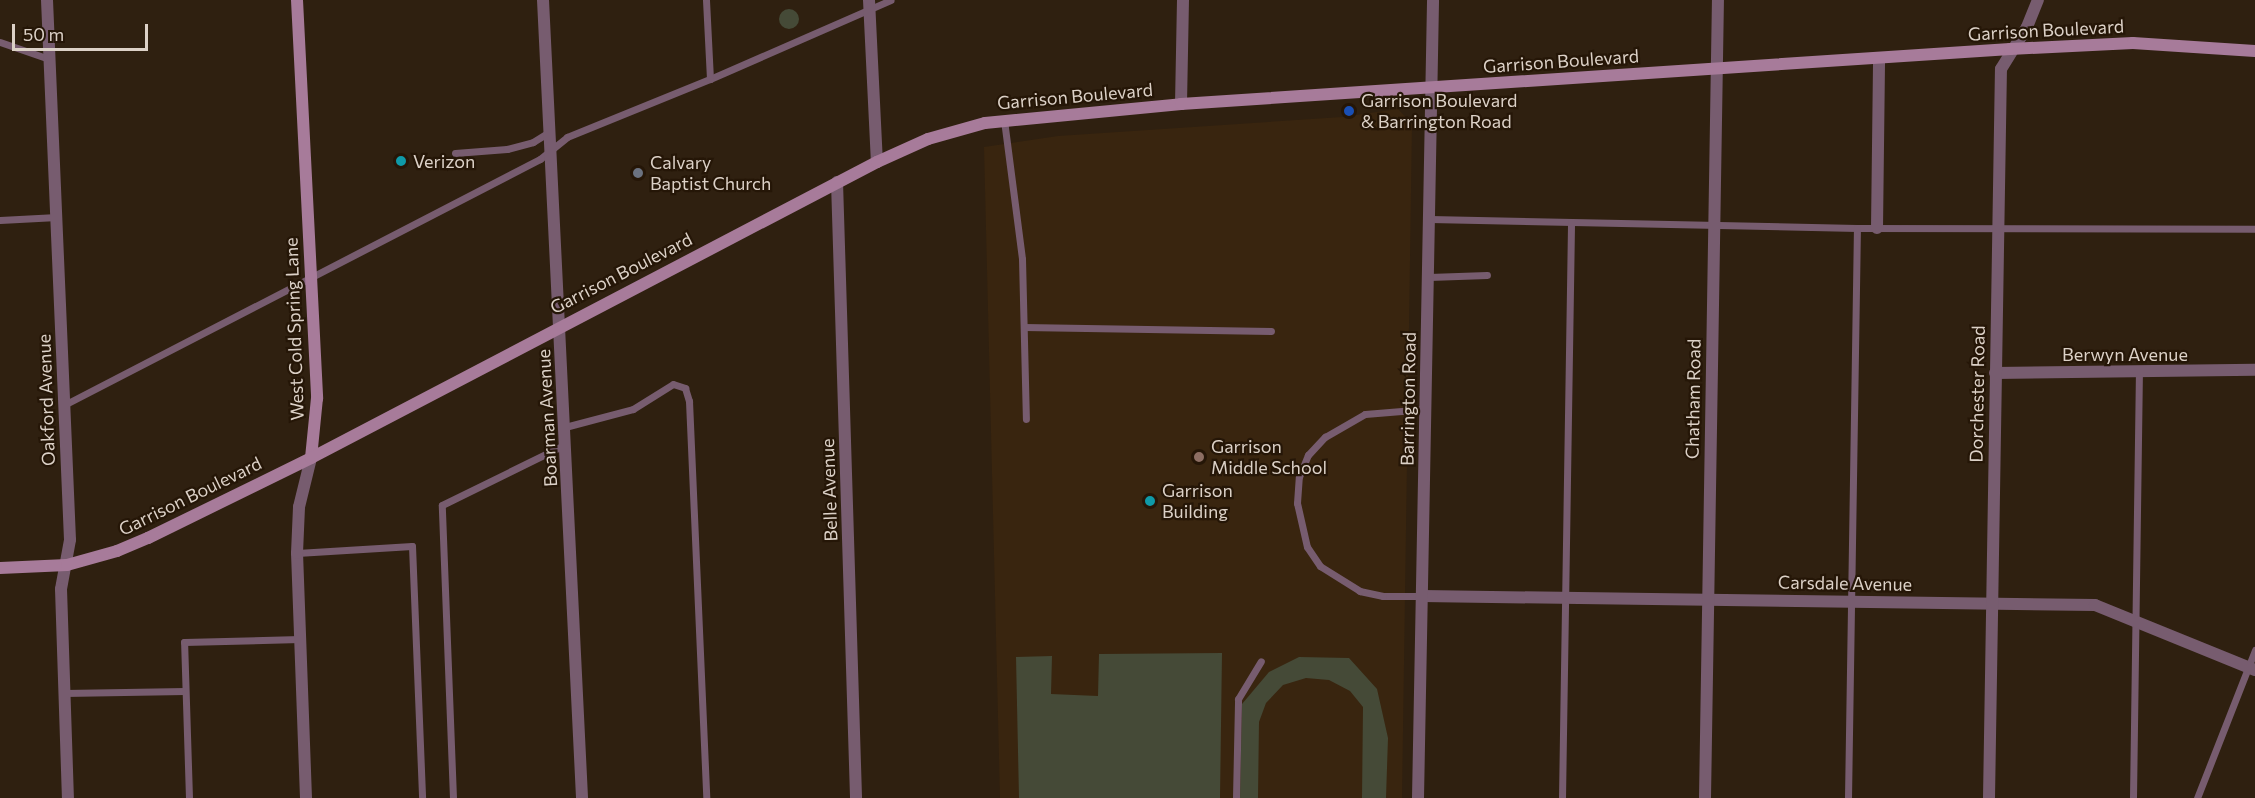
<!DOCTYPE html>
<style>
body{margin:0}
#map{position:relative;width:2255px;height:798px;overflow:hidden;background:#2f2010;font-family:Commissioner,sans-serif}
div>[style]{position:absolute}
.built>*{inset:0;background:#39250f}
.green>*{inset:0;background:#454a37}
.round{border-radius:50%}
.service>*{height:7px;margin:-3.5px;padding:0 3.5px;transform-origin:3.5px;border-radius:3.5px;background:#775c6f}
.minor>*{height:12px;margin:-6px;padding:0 6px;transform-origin:6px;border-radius:6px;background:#775c6f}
.tertiary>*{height:12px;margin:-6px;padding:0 6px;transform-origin:6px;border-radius:6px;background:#775c6f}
.secondary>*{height:12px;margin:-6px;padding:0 6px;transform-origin:6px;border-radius:6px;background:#a77b9a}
.dots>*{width:16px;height:16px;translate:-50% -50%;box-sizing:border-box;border:3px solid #251607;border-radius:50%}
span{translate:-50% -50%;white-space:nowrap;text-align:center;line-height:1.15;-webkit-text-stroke:4.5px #251607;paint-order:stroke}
.street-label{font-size:18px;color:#dcd1c7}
.poi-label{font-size:18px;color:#dcd1c7}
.left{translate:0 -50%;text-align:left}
.scale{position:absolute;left:12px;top:24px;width:136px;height:27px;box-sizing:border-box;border:3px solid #dcd1c7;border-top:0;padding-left:8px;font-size:18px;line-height:21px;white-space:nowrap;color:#dcd1c7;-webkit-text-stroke:4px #251607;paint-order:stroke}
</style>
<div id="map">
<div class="built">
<div style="clip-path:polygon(1398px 109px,1412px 124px,1402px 798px,1000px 798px,984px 147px,1058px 136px,1342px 117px)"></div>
</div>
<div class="green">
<div class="round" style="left:779px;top:9px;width:20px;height:20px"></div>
<div style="clip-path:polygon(1222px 653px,1220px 798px,1019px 798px,1016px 657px,1052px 656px,1051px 694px,1098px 696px,1099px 654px)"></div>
<div style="clip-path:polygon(1299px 657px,1349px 658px,1377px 689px,1388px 738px,1386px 798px,1362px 798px,1363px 707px,1350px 691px,1329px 680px,1306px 678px,1283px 685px,1266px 703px,1259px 722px,1258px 798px,1240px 798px,1242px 704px,1269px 672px)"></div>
</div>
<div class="service">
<div style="left:0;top:42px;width:52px;rotate:19.1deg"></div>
<div style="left:710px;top:79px;width:197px;rotate:-23.6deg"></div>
<div style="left:1004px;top:120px;width:140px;rotate:82.6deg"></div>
<div style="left:1022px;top:259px;width:160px;rotate:88.6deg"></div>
<div style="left:455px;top:153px;width:52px;rotate:-4.4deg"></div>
<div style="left:507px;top:149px;width:27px;rotate:-15deg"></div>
<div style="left:533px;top:142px;width:19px;rotate:-32deg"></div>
<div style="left:1430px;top:219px;width:427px;rotate:1.2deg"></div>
<div style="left:1857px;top:228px;width:398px;rotate:0.1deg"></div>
<div style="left:0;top:220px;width:57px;rotate:-3deg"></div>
<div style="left:1429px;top:277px;width:58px;rotate:-2deg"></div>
<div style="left:1024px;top:327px;width:247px;rotate:0.9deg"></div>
<div style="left:64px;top:405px;width:536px;rotate:-27.33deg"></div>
<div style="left:540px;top:159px;width:35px;rotate:-39deg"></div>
<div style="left:567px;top:137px;width:154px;rotate:-22.1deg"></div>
<div style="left:710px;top:79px;width:79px;rotate:-92.9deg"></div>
<div style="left:565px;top:427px;width:70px;rotate:-14.8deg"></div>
<div style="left:633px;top:409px;width:47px;rotate:-32deg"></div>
<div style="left:673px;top:384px;width:13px;rotate:18deg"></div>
<div style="left:685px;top:388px;width:14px;rotate:73deg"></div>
<div style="left:689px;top:401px;width:397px;rotate:87.5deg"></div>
<div style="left:297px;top:553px;width:115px;rotate:-3.5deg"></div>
<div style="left:412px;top:546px;width:252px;rotate:87.7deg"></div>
<div style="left:1422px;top:596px;width:39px;rotate:180deg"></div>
<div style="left:1383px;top:596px;width:24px;rotate:-168deg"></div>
<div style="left:1360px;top:591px;width:47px;rotate:-148deg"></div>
<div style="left:1320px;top:566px;width:23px;rotate:-124deg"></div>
<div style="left:1307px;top:547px;width:45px;rotate:-102.8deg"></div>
<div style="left:1297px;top:503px;width:26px;rotate:-86deg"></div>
<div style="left:1299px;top:477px;width:24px;rotate:-68deg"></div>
<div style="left:1308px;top:455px;width:25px;rotate:-47deg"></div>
<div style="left:1325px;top:437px;width:46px;rotate:-29.9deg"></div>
<div style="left:1365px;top:414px;width:61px;rotate:-4.7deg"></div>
<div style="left:64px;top:693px;width:121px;rotate:-0.9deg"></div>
<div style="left:189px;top:798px;width:156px;rotate:-91.8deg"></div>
<div style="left:184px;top:642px;width:116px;rotate:-1.5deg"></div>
<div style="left:453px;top:798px;width:293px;rotate:-92.2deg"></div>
<div style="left:442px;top:505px;width:138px;rotate:-26.2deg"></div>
<div style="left:1236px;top:798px;width:99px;rotate:-88.8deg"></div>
<div style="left:1238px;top:699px;width:44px;rotate:-58.8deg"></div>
<div style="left:1562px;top:798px;width:576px;rotate:-89.1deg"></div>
<div style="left:1848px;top:798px;width:570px;rotate:-89.1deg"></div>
<div style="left:2133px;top:798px;width:427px;rotate:-89.2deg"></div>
<div style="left:2197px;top:798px;width:159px;rotate:-68.6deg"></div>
</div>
<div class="minor">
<div style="left:47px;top:0;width:540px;rotate:87.56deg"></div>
<div style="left:70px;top:540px;width:50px;rotate:100.4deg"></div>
<div style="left:61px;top:589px;width:209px;rotate:88.1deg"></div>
<div style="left:543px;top:0;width:799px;rotate:87.2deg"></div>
<div style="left:1181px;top:104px;width:104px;rotate:-88.9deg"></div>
<div style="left:1877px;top:228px;width:170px;rotate:-89.3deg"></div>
<div style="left:1995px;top:373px;width:260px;rotate:-0.7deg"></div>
<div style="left:1422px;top:596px;width:673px;rotate:0.77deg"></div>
<div style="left:2095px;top:605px;width:173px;rotate:22.1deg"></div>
<div style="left:306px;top:798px;width:245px;rotate:-92.1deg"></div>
<div style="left:297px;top:553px;width:46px;rotate:-87.5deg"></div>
<div style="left:299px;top:507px;width:50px;rotate:-76.2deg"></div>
<div style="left:1418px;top:798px;width:798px;rotate:-88.92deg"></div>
<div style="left:1705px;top:798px;width:798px;rotate:-89.07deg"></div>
<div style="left:1989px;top:798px;width:729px;rotate:-89.06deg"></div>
<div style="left:2001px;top:69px;width:49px;rotate:-58.2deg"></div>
<div style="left:2027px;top:27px;width:29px;rotate:-68deg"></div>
</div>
<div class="tertiary">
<div style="left:869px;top:0;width:162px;rotate:87.2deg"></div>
<div style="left:837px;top:182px;width:616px;rotate:88.23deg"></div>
</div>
<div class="secondary">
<div style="left:297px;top:0;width:399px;rotate:87.1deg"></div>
<div style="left:317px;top:398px;width:60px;rotate:95.7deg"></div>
<div style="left:0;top:568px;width:67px;rotate:-2.6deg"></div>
<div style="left:67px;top:565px;width:52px;rotate:-15.6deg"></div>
<div style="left:117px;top:551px;width:34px;rotate:-23deg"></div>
<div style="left:148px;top:538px;width:182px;rotate:-26.1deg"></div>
<div style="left:311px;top:458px;width:639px;rotate:-27.61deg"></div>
<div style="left:877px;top:162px;width:56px;rotate:-24.3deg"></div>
<div style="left:928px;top:139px;width:59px;rotate:-15.7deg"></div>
<div style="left:985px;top:123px;width:197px;rotate:-5.5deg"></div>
<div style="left:1181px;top:104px;width:831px;rotate:-3.8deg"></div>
<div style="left:2010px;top:49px;width:123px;rotate:-2.8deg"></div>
<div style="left:2133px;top:43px;width:122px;rotate:3.8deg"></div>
</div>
<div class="dots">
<div style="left:1349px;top:111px;background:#1a4fb4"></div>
<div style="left:401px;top:161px;background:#0f9aa8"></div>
<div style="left:638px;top:173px;background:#6b7280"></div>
<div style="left:1199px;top:457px;background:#8d6e63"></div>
<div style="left:1150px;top:501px;background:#0f9aa8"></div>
</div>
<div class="street-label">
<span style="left:2046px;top:30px;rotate:-3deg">Garrison Boulevard</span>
<span style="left:1561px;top:61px;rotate:-4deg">Garrison Boulevard</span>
<span style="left:1075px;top:96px;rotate:-5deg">Garrison Boulevard</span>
<span style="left:621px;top:273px;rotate:-27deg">Garrison Boulevard</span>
<span style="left:294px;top:329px;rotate:-92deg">West Cold Spring Lane</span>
<span style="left:2125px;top:354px">Berwyn Avenue</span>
<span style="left:1977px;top:394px;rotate:-89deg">Dorchester Road</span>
<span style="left:1408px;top:399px;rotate:-89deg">Barrington Road</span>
<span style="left:1693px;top:399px;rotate:-89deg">Chatham Road</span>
<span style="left:46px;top:400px;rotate:-92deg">Oakford Avenue</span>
<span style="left:547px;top:418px;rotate:-93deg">Boarman Avenue</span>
<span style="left:829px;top:490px;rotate:-92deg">Belle Avenue</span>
<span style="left:190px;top:496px;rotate:-26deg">Garrison Boulevard</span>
<span style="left:1845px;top:583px;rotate:1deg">Carsdale Avenue</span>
</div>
<div class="poi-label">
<span class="left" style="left:1361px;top:111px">Garrison Boulevard<br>&amp; Barrington Road</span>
<span class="left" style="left:413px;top:161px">Verizon</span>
<span class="left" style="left:650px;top:173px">Calvary<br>Baptist Church</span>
<span class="left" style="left:1211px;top:457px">Garrison<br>Middle School</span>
<span class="left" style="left:1162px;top:501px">Garrison<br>Building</span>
</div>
<div class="scale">50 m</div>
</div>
